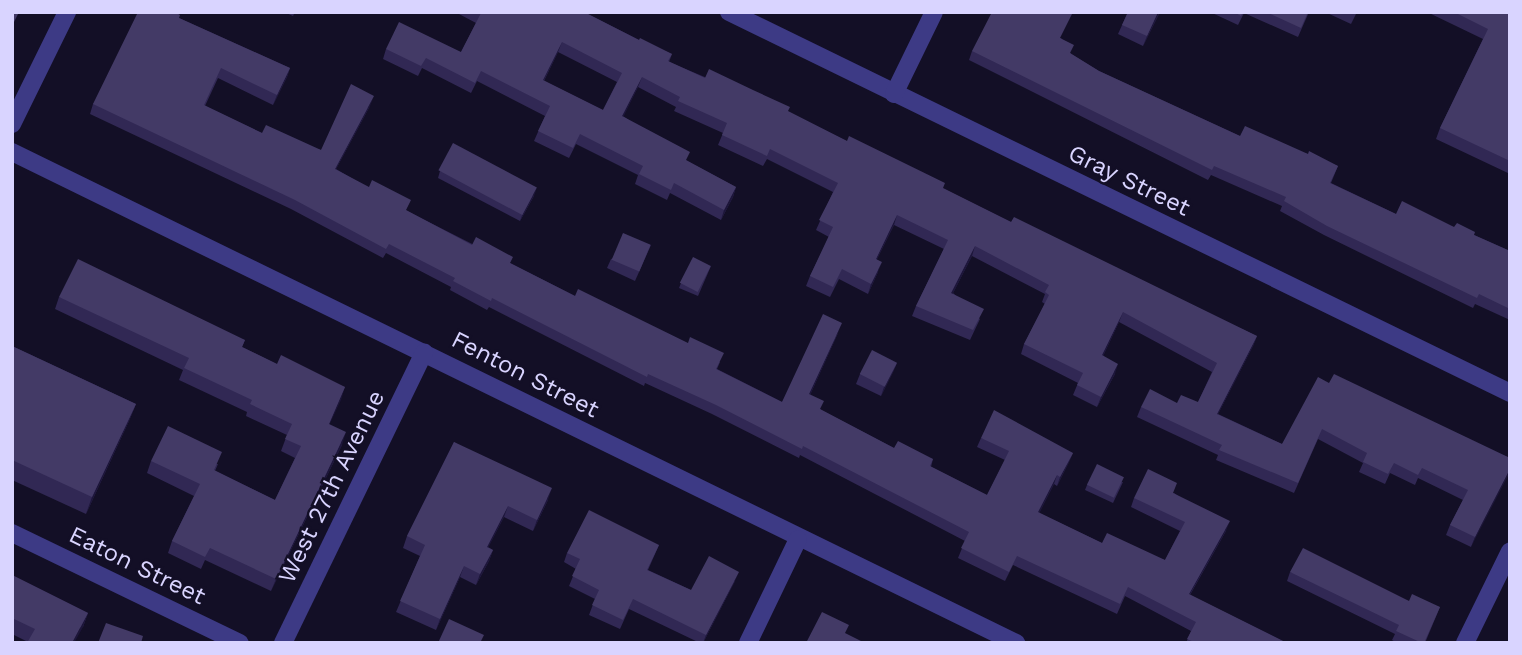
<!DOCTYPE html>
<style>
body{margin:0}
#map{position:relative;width:1522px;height:655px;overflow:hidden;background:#130f26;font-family:"Work Sans",sans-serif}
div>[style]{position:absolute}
.minor>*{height:18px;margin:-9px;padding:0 9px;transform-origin:9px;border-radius:9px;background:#3d3a85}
.tertiary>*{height:18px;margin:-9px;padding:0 9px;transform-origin:9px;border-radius:9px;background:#3d3a85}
.wall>*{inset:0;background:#312854}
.shaded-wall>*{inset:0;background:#1d163a}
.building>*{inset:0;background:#433a66;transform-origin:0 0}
span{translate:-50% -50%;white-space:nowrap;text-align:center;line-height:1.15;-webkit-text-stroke:5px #130f26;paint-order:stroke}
.street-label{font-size:24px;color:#d9d4ff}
.frame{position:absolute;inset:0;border:14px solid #d9d4ff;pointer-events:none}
</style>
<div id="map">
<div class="minor">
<div style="left:729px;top:12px;width:869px;rotate:26deg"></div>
<div style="left:894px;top:94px;width:91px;rotate:-64deg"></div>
<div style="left:12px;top:152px;width:1118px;rotate:26.06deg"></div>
<div style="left:12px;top:533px;width:253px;rotate:25.8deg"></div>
<div style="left:283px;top:643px;width:323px;rotate:-64.1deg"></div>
<div style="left:748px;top:643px;width:115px;rotate:-64.3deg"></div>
</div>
<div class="tertiary">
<div style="left:12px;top:124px;width:125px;rotate:-63.8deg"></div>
<div style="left:1465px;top:643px;width:102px;rotate:-63.9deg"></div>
</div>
<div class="wall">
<div style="clip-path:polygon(284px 12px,295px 12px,293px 16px)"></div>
<div style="clip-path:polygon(evenodd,459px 12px,584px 12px,639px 40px,672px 54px,669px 62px,788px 112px,1011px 222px,1257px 336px,1253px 346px,1218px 414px,1282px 444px,1329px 383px,1510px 458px,1471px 547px,1446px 535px,1450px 525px,1463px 500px,1418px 478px,1415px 485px,1390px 473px,1385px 484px,1359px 472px,1363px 463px,1318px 439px,1294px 493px,1216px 460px,1218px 455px,1137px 417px,1141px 407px,1177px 403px,1198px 402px,1212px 372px,1119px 322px,1103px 356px,1115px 374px,1097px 407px,1073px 395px,1078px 383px,1021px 354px,1024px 344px,1045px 304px,1042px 302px,1045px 294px,972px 256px,953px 293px,980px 319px,970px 340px,912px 316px,916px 306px,944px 249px,894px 225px,877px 259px,878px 272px,868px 294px,839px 279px,830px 297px,806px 286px,810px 276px,829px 237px,816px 230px,833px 192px,767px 159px,763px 166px,718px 145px,723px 133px,674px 111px,676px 107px,638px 87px,623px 116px,687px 161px,736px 187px,733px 197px,721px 220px,670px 193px,667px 200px,635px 184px,638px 175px,576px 144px,569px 158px,534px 141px,545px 116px,477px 81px,471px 93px,422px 68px,418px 76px,383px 59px,386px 49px,461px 52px,476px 23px,459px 14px,459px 12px,558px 52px,617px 82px,603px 110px,544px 81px,558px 52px)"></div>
<div style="clip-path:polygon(1128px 12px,1160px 12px,1143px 46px,1118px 34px)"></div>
<div style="clip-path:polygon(1210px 12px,1309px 12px,1298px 37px,1244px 13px,1238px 25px)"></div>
<div style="clip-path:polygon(1325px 12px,1357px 12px,1351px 24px)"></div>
<div style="clip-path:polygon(1427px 12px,1510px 12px,1510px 174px,1436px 139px,1440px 128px,1483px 39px)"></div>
<div style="clip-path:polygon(179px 18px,290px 68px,287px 77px,273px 105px,218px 78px,205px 106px,262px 133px,321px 150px,370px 106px,336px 169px,407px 211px,575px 296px,720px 362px,717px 369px,782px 402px,838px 333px,810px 395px,821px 410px,894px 448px,933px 459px,931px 467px,987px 495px,1005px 460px,977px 447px,981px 438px,1073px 453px,1069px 462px,1057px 486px,1054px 484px,1039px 513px,1102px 543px,1165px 560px,1180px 531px,1131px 507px,1134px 498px,1174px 493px,1226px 531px,1190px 595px,1287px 643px,1186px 643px,1191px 631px,1125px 596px,1117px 614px,1013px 565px,1005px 581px,958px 558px,965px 541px,800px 455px,799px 458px,712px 414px,645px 383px,644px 386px,489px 307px,487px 310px,450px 290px,451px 287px,386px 253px,383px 258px,291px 209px,90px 114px,93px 104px)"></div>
<div style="clip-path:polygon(1061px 38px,1071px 54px,1099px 71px,1240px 136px,1308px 154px,1338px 166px,1331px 183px,1396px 214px,1454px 227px,1474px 235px,1510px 251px,1510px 320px,1475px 304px,1473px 308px,1324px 235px,1280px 211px,1282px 206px,1211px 175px,1208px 180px,969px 60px,972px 51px)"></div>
<div style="clip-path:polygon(440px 171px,534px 196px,520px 221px,438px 178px)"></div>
<div style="clip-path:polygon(651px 245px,635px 281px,607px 268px,611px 259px)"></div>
<div style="clip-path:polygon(711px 266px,698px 296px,679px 288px,681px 283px)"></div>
<div style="clip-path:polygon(59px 297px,245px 340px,242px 347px,277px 364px,345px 387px,329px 425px,342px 445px,271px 591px,205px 560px,201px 569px,168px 553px,172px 541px,194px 496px,147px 473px,151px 461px,218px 464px,215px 471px,275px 500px,295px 458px,281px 451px,287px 435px,246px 416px,247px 412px,179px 380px,183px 370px,55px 309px)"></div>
<div style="clip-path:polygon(12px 346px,136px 404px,129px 421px,86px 514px,12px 480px)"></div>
<div style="clip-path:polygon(897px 363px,893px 372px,881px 396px,856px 384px,860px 374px)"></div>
<div style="clip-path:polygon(454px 442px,548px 500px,533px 531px,504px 517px,488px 547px,493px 550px,489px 561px,476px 585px,460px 577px,436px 630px,396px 612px,420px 556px,403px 548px,407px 536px)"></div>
<div style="clip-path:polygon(1123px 482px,1113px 503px,1085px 490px,1087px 485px)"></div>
<div style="clip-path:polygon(659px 545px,648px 570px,691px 590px,735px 581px,703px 643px,700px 643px,629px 609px,620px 629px,589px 615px,595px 599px,569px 586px,576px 569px,564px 562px,567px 553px)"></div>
<div style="clip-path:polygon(1290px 572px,1409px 601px,1440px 607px,1425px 643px,1397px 643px,1392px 640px,1395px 634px,1287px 581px)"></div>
<div style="clip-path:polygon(12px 575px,88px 613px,83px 627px,28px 642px,12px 634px)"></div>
</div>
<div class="shaded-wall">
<div style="clip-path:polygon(1158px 12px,1160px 12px,1143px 46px,1147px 36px)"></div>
<div style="clip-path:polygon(562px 42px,558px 52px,539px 90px,543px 80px)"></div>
<div style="clip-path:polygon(290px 68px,287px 77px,273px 105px,277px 95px)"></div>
<div style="clip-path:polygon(642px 77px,638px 87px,619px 126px,622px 116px)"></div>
<div style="clip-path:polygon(374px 96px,370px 106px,331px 178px,335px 169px)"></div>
<div style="clip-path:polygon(736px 187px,733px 197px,721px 220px,724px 210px)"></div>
<div style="clip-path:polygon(537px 188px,534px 196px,520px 221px,523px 213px)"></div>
<div style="clip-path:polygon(897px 215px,894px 225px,872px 269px,876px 259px)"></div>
<div style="clip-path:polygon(975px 246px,972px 256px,948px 303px,951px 293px)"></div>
<div style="clip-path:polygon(882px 262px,878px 272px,868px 294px,871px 284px)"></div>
<div style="clip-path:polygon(1123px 312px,1119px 322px,1099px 365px,1102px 355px)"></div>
<div style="clip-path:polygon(842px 323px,838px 333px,806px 404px,809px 394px)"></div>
<div style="clip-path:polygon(1257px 336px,1253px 346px,1213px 424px,1217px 414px)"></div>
<div style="clip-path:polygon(897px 363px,893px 372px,881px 396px,884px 387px)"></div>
<div style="clip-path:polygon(1118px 364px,1115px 374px,1097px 407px,1101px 397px)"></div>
<div style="clip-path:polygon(345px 387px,341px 400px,324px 436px,329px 424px)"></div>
<div style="clip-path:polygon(136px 404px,129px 421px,86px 514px,92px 497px)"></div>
<div style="clip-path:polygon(346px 432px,342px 445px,271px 591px,276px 579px)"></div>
<div style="clip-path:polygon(1073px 453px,1069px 462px,1057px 486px,1060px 477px)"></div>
<div style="clip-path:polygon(1510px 469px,1510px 472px,1471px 547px,1475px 537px)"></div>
<div style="clip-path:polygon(1057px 475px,1054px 484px,1035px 522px,1038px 512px)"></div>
<div style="clip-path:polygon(552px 488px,548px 500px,533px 531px,537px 520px)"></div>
<div style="clip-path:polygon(508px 506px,504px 517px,483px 558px,487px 547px)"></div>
<div style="clip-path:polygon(1230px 521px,1226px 531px,1185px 603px,1189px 594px)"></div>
<div style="clip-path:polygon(493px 550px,489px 561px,476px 585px,480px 574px)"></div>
<div style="clip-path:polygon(464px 566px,460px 577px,436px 630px,440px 619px)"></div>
<div style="clip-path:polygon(739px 572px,735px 581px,703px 643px,706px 635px)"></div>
<div style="clip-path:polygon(88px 613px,83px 627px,74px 643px,72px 643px)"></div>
</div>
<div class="building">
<div style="clip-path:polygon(12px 12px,19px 12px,12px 26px)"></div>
<div style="clip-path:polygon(138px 12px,175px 12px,180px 15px,179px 18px,290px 68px,277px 95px,221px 68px,204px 105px,262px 133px,266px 125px,321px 150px,351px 84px,374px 96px,335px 169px,369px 187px,372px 180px,411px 200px,406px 210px,472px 245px,476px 237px,513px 257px,510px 263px,575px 296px,578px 289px,688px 343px,690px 337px,724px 353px,716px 369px,782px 402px,823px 314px,842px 323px,809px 394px,824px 401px,820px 409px,894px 448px,898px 441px,933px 459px,930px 466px,987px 495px,1009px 451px,981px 438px,994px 410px,1073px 453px,1060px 477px,1057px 475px,1038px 512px,1102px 543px,1107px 533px,1165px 560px,1185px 522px,1134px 498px,1148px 469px,1177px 483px,1173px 493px,1230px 521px,1189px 594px,1287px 643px,1196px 643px,1187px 639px,1196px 622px,1128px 587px,1120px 604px,1017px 556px,1009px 572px,961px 548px,969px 532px,803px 446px,802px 449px,716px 405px,648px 374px,647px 377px,492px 298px,491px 301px,453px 281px,455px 278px,389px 244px,386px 249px,295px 200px,93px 104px)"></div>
<div style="clip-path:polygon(evenodd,478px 12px,584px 12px,639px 40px,640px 38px,672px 54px,668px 61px,705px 78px,709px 69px,753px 90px,790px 107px,788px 111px,847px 141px,849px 136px,945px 183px,943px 188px,1011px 222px,1014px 217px,1257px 336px,1217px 414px,1282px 444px,1318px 377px,1329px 383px,1334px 374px,1510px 458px,1510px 469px,1475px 537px,1450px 525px,1468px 490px,1422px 468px,1418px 475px,1394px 463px,1388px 474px,1363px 462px,1367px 453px,1322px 429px,1298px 483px,1219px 450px,1222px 445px,1141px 407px,1150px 389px,1177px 403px,1181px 395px,1198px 402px,1217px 363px,1123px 312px,1102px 355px,1118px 364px,1101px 397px,1077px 385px,1083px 373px,1024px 344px,1049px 295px,1045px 292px,1049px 285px,975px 246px,951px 293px,984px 309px,973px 330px,916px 306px,948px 240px,897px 215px,876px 259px,882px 262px,871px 284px,842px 269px,833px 287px,810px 276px,833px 227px,819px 220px,838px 183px,770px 149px,767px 156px,722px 135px,727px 123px,678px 101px,680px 97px,642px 77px,622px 116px,690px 152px,686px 160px,736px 187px,724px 210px,674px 183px,671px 190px,639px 174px,643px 166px,580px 134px,573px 148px,538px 131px,550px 106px,481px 71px,475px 83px,426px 58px,421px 66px,386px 49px,399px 22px,461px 52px,481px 13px,478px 12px,562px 42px,622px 73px,603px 110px,543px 80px,562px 42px)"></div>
<div style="clip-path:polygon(992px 12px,1073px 12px,1060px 38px,1074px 45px,1070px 53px,1099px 71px,1240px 136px,1245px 126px,1308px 154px,1309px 151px,1338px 166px,1330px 183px,1396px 214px,1402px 201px,1454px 227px,1457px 223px,1475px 232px,1474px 235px,1510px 251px,1510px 309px,1479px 294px,1477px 298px,1327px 226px,1284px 201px,1286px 197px,1214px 166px,1212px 170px,972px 51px)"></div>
<div style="clip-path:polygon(1128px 12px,1158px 12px,1147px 36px,1122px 25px)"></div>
<div style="clip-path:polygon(1234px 12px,1243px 12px,1241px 16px)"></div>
<div style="clip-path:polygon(1266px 12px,1308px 12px,1301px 28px)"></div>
<div style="clip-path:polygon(1454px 12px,1510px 12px,1510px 161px,1440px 128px,1488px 29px)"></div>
<div style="left:453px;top:143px;width:95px;height:31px;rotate:28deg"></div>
<div style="left:623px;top:233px;width:30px;height:29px;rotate:23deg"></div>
<div style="left:693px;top:257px;width:20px;height:29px;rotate:27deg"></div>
<div style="clip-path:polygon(78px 259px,245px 340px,242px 347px,277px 364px,281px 355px,345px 387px,329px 424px,346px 432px,276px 579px,210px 548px,205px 557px,172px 541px,200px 484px,151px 461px,168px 426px,222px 452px,214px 470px,275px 500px,301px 446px,285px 439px,292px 424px,250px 404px,252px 400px,184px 368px,189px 358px,59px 297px)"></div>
<div style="clip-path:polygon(12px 346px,136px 404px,92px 497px,12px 460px)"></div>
<div style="left:872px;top:350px;width:28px;height:27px;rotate:27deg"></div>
<div style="clip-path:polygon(454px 442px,552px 488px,537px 520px,508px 506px,487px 547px,493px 550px,480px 574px,464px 566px,440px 619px,400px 601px,425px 545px,407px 536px)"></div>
<div style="left:1097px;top:464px;width:30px;height:23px;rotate:26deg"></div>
<div style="clip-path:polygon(589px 510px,659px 545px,647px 570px,691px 590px,709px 556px,739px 572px,706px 635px,633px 599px,623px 620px,592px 605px,599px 590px,572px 576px,580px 559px,567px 553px)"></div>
<div style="clip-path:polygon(1303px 548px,1409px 601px,1412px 594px,1440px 607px,1424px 643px,1422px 643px,1396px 631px,1399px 625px,1290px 572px)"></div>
<div style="clip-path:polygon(12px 575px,88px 613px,72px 643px,27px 643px,35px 629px,12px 618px)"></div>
<div style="clip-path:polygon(822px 612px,849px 625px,845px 633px,865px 643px,806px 643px)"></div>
<div style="clip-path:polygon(449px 619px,484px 635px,480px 643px,438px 643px)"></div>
<div style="clip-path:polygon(106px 623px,143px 636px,141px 643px,98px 643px)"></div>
</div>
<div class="street-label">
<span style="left:1129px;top:181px;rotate:26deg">Gray Street</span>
<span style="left:525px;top:375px;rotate:27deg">Fenton Street</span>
<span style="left:332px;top:487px;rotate:-64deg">West 27th Avenue</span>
<span style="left:137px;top:566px;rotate:26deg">Eaton Street</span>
</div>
<div class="frame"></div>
</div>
